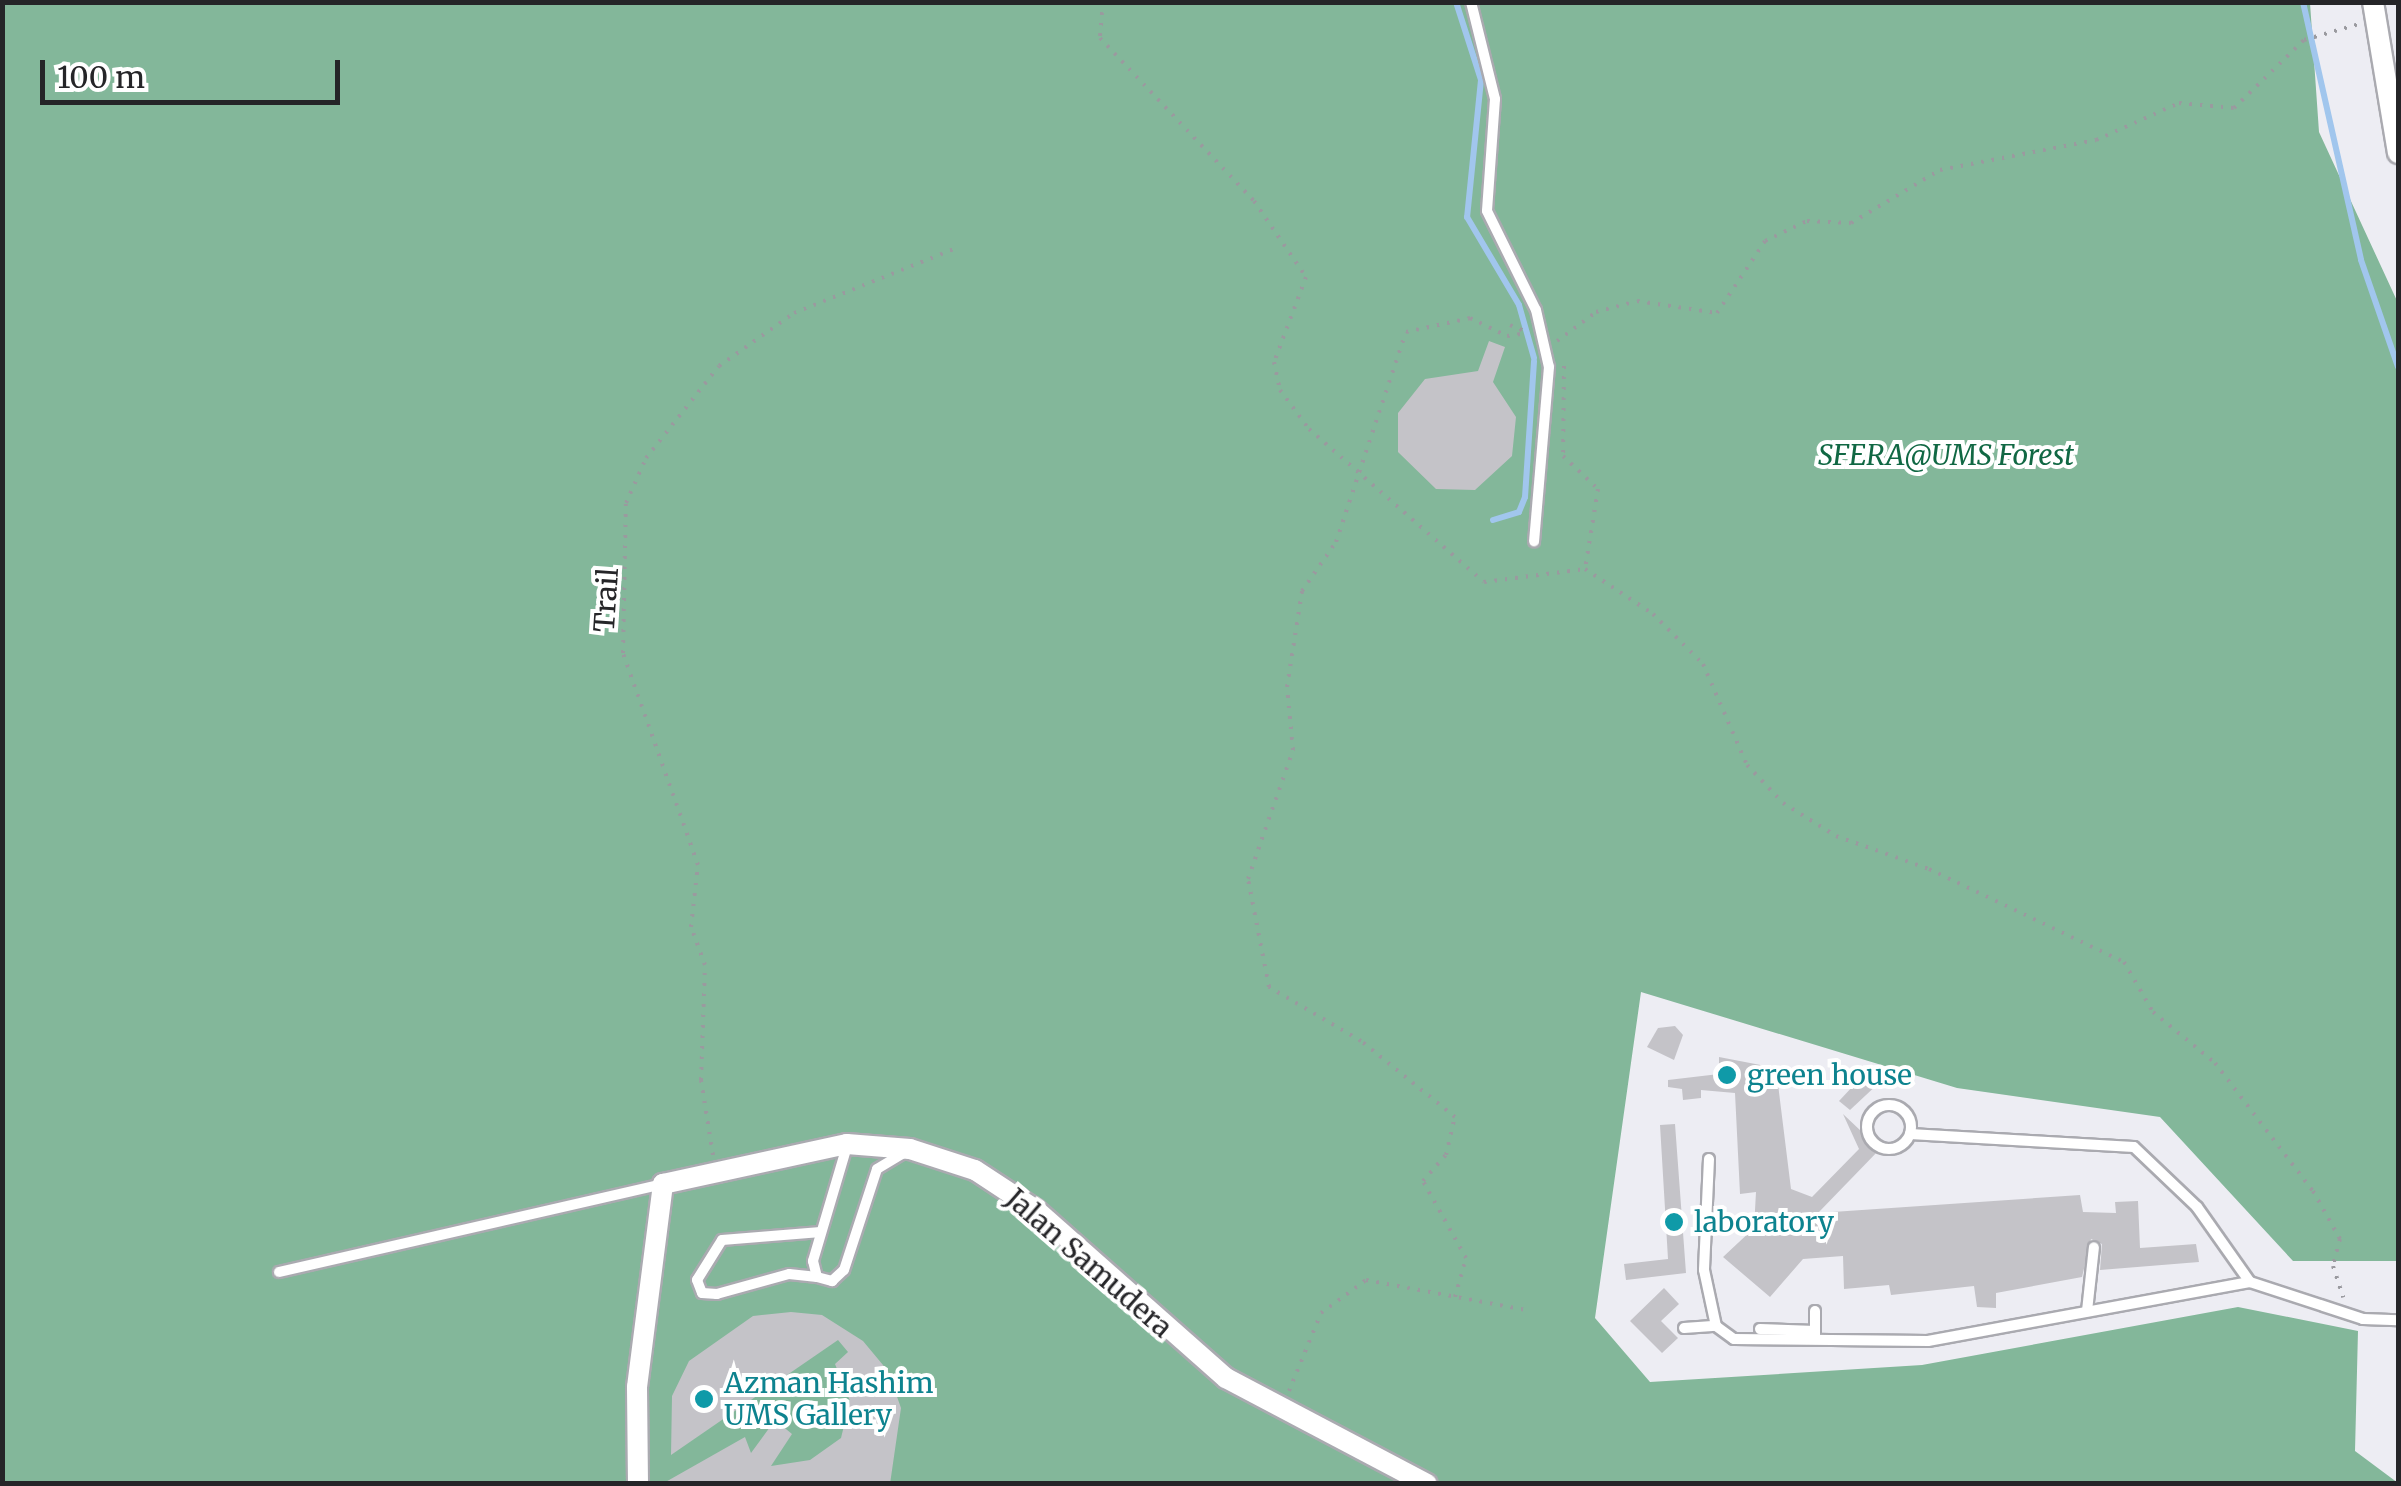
<!DOCTYPE html>
<style>
body{margin:0}
#map{position:relative;width:2401px;height:1486px;overflow:hidden;background:#ededf3;font-family:Merriweather,serif}
div>[style]{position:absolute}
.forest>*{inset:0;background:#83b79a}
.stream>*{height:6px;margin:-3px;padding:0 3px;transform-origin:3px;border-radius:3px;background:#a1c6ed}
.building>*{inset:0;background:#c4c3c8}
.path>*{height:4px;margin-top:-2px;transform-origin:0;background:repeating-linear-gradient(90deg,#9a9a9f 0 2.5px,transparent 0 10.5px)}
.roads{filter:drop-shadow(2px 0 #aaaab0) drop-shadow(-2px 0 #aaaab0) drop-shadow(0 2px #aaaab0) drop-shadow(0 -2px #aaaab0)}
.lane>*{height:10px;margin:-5px;padding:0 5px;transform-origin:5px;border-radius:5px;background:#fff}
.lane>.ring{margin:-5px;padding:0;box-sizing:content-box;background:none;border:10px solid #fff;border-radius:50%}
.street>*{height:20px;margin:-10px;padding:0 10px;transform-origin:10px;border-radius:10px;background:#fff}
.dots>*{width:28px;height:28px;translate:-50% -50%;box-sizing:border-box;border:5px solid #fff;border-radius:50%}
span{translate:-50% -50%;white-space:nowrap;text-align:center;line-height:1.15;-webkit-text-stroke:8px #fff;paint-order:stroke}
.park-label{font-size:28px;color:#116844;font-style:italic}
.street-label{font-size:28px;color:#252528}
.culture-label{font-size:28px;color:#0d838f}
.left{translate:0 -50%;text-align:left}
.frame{position:absolute;inset:0;border:5px solid #252528;pointer-events:none}
.scale{position:absolute;left:40px;top:60px;width:300px;height:45px;box-sizing:border-box;border:5px solid #252528;border-top:0;padding-left:12px;font-size:30px;line-height:35px;white-space:nowrap;color:#252528;-webkit-text-stroke:8px #fff;paint-order:stroke}
</style>
<div id="map">
<div class="forest">
<div style="clip-path:polygon(3px 3px,2310px 3px,2319px 132px,2398px 303px,2398px 1261px,2293px 1261px,2160px 1117px,1957px 1088px,1641px 992px,1595px 1318px,1650px 1382px,1922px 1365px,2238px 1307px,2358px 1331px,2355px 1451px,2398px 1483px,3px 1484px)"></div>
</div>
<div class="stream">
<div style="left:1456px;top:2px;width:82px;rotate:72.2deg"></div>
<div style="left:1481px;top:80px;width:138px;rotate:95.8deg"></div>
<div style="left:1467px;top:217px;width:102px;rotate:59.4deg"></div>
<div style="left:1519px;top:305px;width:55px;rotate:74.2deg"></div>
<div style="left:2303px;top:2px;width:264px;rotate:77.3deg"></div>
<div style="left:2361px;top:260px;width:113px;rotate:70.9deg"></div>
<div style="left:1493px;top:520px;width:27px;rotate:-17deg"></div>
<div style="left:1519px;top:512px;width:16px;rotate:-68deg"></div>
<div style="left:1525px;top:497px;width:136px;rotate:-86.2deg"></div>
</div>
<div class="building">
<div style="clip-path:polygon(1489px 341px,1505px 347px,1493px 382px,1516px 417px,1512px 456px,1475px 490px,1436px 489px,1398px 452px,1398px 413px,1425px 379px,1478px 371px)"></div>
<div style="clip-path:polygon(1675px 1026px,1683px 1035px,1674px 1060px,1647px 1047px,1658px 1028px)"></div>
<div style="clip-path:polygon(1719px 1057px,1776px 1068px,1791px 1189px,1812px 1197px,1859px 1149px,1843px 1114px,1880px 1149px,1818px 1213px,2080px 1195px,2083px 1212px,2116px 1213px,2115px 1202px,2138px 1201px,2140px 1248px,2196px 1244px,2199px 1262px,2100px 1270px,2102px 1244px,2091px 1239px,2082px 1277px,1996px 1293px,1996px 1308px,1977px 1307px,1974px 1286px,1891px 1295px,1889px 1285px,1844px 1289px,1843px 1256px,1803px 1259px,1770px 1297px,1723px 1257px,1754px 1228px,1756px 1192px,1740px 1194px,1735px 1093px,1701px 1090px,1701px 1098px,1683px 1100px,1682px 1089px,1668px 1087px,1668px 1080px,1719px 1074px)"></div>
<div style="clip-path:polygon(1868px 1070px,1881px 1081px,1850px 1110px,1839px 1101px)"></div>
<div style="clip-path:polygon(1675px 1124px,1686px 1273px,1626px 1280px,1624px 1264px,1668px 1259px,1660px 1125px)"></div>
<div style="clip-path:polygon(1664px 1288px,1679px 1304px,1661px 1321px,1678px 1338px,1662px 1353px,1630px 1321px)"></div>
<div style="clip-path:polygon(791px 1312px,822px 1315px,863px 1341px,888px 1371px,901px 1408px,890px 1484px,662px 1484px,745px 1437px,751px 1453px,775px 1420px,792px 1434px,771px 1466px,810px 1460px,841px 1438px,850px 1401px,835px 1364px,848px 1352px,838px 1340px,671px 1455px,672px 1396px,689px 1361px,753px 1316px)"></div>
</div>
<div class="path">
<div style="left:1103px;top:2px;width:36px;rotate:95deg"></div>
<div style="left:1100px;top:38px;width:224px;rotate:46.6deg"></div>
<div style="left:1254px;top:201px;width:92px;rotate:55.6deg"></div>
<div style="left:1306px;top:277px;width:91px;rotate:110.6deg"></div>
<div style="left:1274px;top:362px;width:29px;rotate:78deg"></div>
<div style="left:1280px;top:390px;width:49px;rotate:53.4deg"></div>
<div style="left:1309px;top:429px;width:232px;rotate:41.2deg"></div>
<div style="left:1484px;top:582px;width:102px;rotate:-7.3deg"></div>
<div style="left:1585px;top:569px;width:82px;rotate:33.5deg"></div>
<div style="left:1653px;top:614px;width:71px;rotate:45deg"></div>
<div style="left:1703px;top:664px;width:110px;rotate:66.5deg"></div>
<div style="left:1747px;top:765px;width:52px;rotate:46.5deg"></div>
<div style="left:1783px;top:803px;width:62px;rotate:31.9deg"></div>
<div style="left:1836px;top:836px;width:99px;rotate:19.5deg"></div>
<div style="left:1929px;top:869px;width:216px;rotate:25.5deg"></div>
<div style="left:2124px;top:962px;width:58px;rotate:59.9deg"></div>
<div style="left:2153px;top:1012px;width:80px;rotate:39.4deg"></div>
<div style="left:2215px;top:1063px;width:161px;rotate:52.6deg"></div>
<div style="left:2313px;top:1191px;width:55px;rotate:60.6deg"></div>
<div style="left:2340px;top:1239px;width:28px;rotate:105deg"></div>
<div style="left:2333px;top:1266px;width:33px;rotate:72deg"></div>
<div style="left:1510px;top:325px;width:15px;rotate:23deg"></div>
<div style="left:1557px;top:341px;width:49px;rotate:-36.6deg"></div>
<div style="left:1596px;top:312px;width:42px;rotate:-15deg"></div>
<div style="left:1637px;top:301px;width:81px;rotate:8.5deg"></div>
<div style="left:1717px;top:313px;width:87px;rotate:-56.3deg"></div>
<div style="left:1765px;top:241px;width:47px;rotate:-25.5deg"></div>
<div style="left:1807px;top:221px;width:44px;rotate:2.6deg"></div>
<div style="left:1851px;top:223px;width:104px;rotate:-30.8deg"></div>
<div style="left:1940px;top:170px;width:159px;rotate:-10.9deg"></div>
<div style="left:2096px;top:140px;width:91px;rotate:-24deg"></div>
<div style="left:2179px;top:103px;width:55px;rotate:5.2deg"></div>
<div style="left:2234px;top:108px;width:98px;rotate:-44.2deg"></div>
<div style="left:2304px;top:40px;width:57px;rotate:-16.2deg"></div>
<div style="left:1564px;top:366px;width:90px;rotate:90.6deg"></div>
<div style="left:1563px;top:456px;width:48px;rotate:43.3deg"></div>
<div style="left:1598px;top:489px;width:81px;rotate:99.2deg"></div>
<div style="left:713px;top:1155px;width:76px;rotate:-99.1deg"></div>
<div style="left:701px;top:1080px;width:115px;rotate:-88deg"></div>
<div style="left:705px;top:965px;width:40px;rotate:-110.2deg"></div>
<div style="left:691px;top:927px;width:62px;rotate:-83.6deg"></div>
<div style="left:698px;top:865px;width:225px;rotate:-109.5deg"></div>
<div style="left:623px;top:653px;width:150px;rotate:-88.9deg"></div>
<div style="left:626px;top:503px;width:49px;rotate:-66deg"></div>
<div style="left:646px;top:458px;width:117px;rotate:-51.6deg"></div>
<div style="left:719px;top:366px;width:92px;rotate:-35.2deg"></div>
<div style="left:794px;top:313px;width:172px;rotate:-21.8deg"></div>
<div style="left:1455px;top:1297px;width:41px;rotate:-74.2deg"></div>
<div style="left:1466px;top:1258px;width:88px;rotate:-119.2deg"></div>
<div style="left:1423px;top:1181px;width:35px;rotate:-49deg"></div>
<div style="left:1446px;top:1155px;width:39px;rotate:-77deg"></div>
<div style="left:1455px;top:1117px;width:121px;rotate:-141deg"></div>
<div style="left:1361px;top:1041px;width:107px;rotate:-149.6deg"></div>
<div style="left:1269px;top:987px;width:110px;rotate:-101deg"></div>
<div style="left:1248px;top:879px;width:137px;rotate:-70.8deg"></div>
<div style="left:1293px;top:750px;width:63px;rotate:-95.4deg"></div>
<div style="left:1287px;top:687px;width:97px;rotate:-81.1deg"></div>
<div style="left:1302px;top:591px;width:60px;rotate:-55.2deg"></div>
<div style="left:1336px;top:542px;width:221px;rotate:-71.6deg"></div>
<div style="left:1406px;top:332px;width:66px;rotate:-12.3deg"></div>
<div style="left:1470px;top:318px;width:41px;rotate:25.9deg"></div>
<div style="left:1507px;top:336px;width:21px;rotate:-8deg"></div>
<div style="left:1289px;top:1391px;width:84px;rotate:-67.7deg"></div>
<div style="left:1321px;top:1313px;width:56px;rotate:-36.3deg"></div>
<div style="left:1366px;top:1280px;width:163px;rotate:10.6deg"></div>
</div>
<div class="roads">
<div class="lane">
<div style="left:1471px;top:2px;width:100px;rotate:76.1deg"></div>
<div style="left:1495px;top:99px;width:112px;rotate:94.1deg"></div>
<div style="left:1487px;top:211px;width:110px;rotate:63.7deg"></div>
<div style="left:1536px;top:310px;width:58px;rotate:77.2deg"></div>
<div style="left:1549px;top:367px;width:175px;rotate:94.9deg"></div>
<div class="ring" style="left:1867px;top:1105px;width:34px;height:34px"></div>
<div style="left:1910px;top:1134px;width:224px;rotate:3.3deg"></div>
<div style="left:2134px;top:1147px;width:87px;rotate:43.6deg"></div>
<div style="left:2197px;top:1207px;width:92px;rotate:54.8deg"></div>
<div style="left:847px;top:1146px;width:120px;rotate:106.5deg"></div>
<div style="left:813px;top:1261px;width:16px;rotate:76deg"></div>
<div style="left:817px;top:1277px;width:16px;rotate:15deg"></div>
<div style="left:832px;top:1281px;width:16px;rotate:-43deg"></div>
<div style="left:844px;top:1270px;width:106px;rotate:-71.9deg"></div>
<div style="left:877px;top:1169px;width:33px;rotate:-31deg"></div>
<div style="left:1709px;top:1159px;width:111px;rotate:92.6deg"></div>
<div style="left:1704px;top:1270px;width:57px;rotate:77.9deg"></div>
<div style="left:1716px;top:1326px;width:22px;rotate:36deg"></div>
<div style="left:1734px;top:1339px;width:194px;rotate:0.6deg"></div>
<div style="left:1928px;top:1341px;width:327px;rotate:-10.4deg"></div>
<div style="left:2250px;top:1282px;width:119px;rotate:18.1deg"></div>
<div style="left:2363px;top:1319px;width:35px;rotate:2deg"></div>
<div style="left:279px;top:1272px;width:393px;rotate:-12.9deg"></div>
<div style="left:817px;top:1277px;width:28px;rotate:-174deg"></div>
<div style="left:789px;top:1274px;width:75px;rotate:164.5deg"></div>
<div style="left:717px;top:1294px;width:15px;rotate:-176deg"></div>
<div style="left:702px;top:1293px;width:14px;rotate:-111deg"></div>
<div style="left:697px;top:1280px;width:47px;rotate:-58deg"></div>
<div style="left:722px;top:1240px;width:99px;rotate:-4.6deg"></div>
<div style="left:2087px;top:1311px;width:64px;rotate:-83.8deg"></div>
<div style="left:1684px;top:1328px;width:32px;rotate:-4deg"></div>
<div style="left:1760px;top:1329px;width:55px;rotate:2.1deg"></div>
<div style="left:1815px;top:1337px;width:26px;rotate:-90deg"></div>
</div>
<div class="street">
<div style="left:2373px;top:2px;width:153px;rotate:80.6deg"></div>
<div style="left:638px;top:1484px;width:97px;rotate:-90.6deg"></div>
<div style="left:637px;top:1387px;width:205px;rotate:-82.7deg"></div>
<div style="left:663px;top:1184px;width:188px;rotate:-12.3deg"></div>
<div style="left:847px;top:1144px;width:63px;rotate:4.5deg"></div>
<div style="left:910px;top:1149px;width:68px;rotate:17.9deg"></div>
<div style="left:975px;top:1170px;width:73px;rotate:33.3deg"></div>
<div style="left:1036px;top:1210px;width:254px;rotate:41.5deg"></div>
<div style="left:1226px;top:1378px;width:227px;rotate:27.8deg"></div>
</div>
</div>
<div class="dots">
<div style="left:1727px;top:1075px;background:#0f9aa8"></div>
<div style="left:1674px;top:1222px;background:#0f9aa8"></div>
<div style="left:704px;top:1399px;background:#0f9aa8"></div>
</div>
<div class="park-label">
<span style="left:1946px;top:455px">SFERA@UMS Forest</span>
</div>
<div class="street-label">
<span style="left:606px;top:600px;rotate:-86deg">Trail</span>
<span style="left:1089px;top:1263px;rotate:41deg">Jalan Samudera</span>
</div>
<div class="culture-label">
<span class="left" style="left:1747px;top:1075px">green house</span>
<span class="left" style="left:1694px;top:1222px">laboratory</span>
<span class="left" style="left:724px;top:1399px">Azman Hashim<br>UMS Gallery</span>
</div>
<div class="frame"></div>
<div class="scale">100 m</div>
</div>
